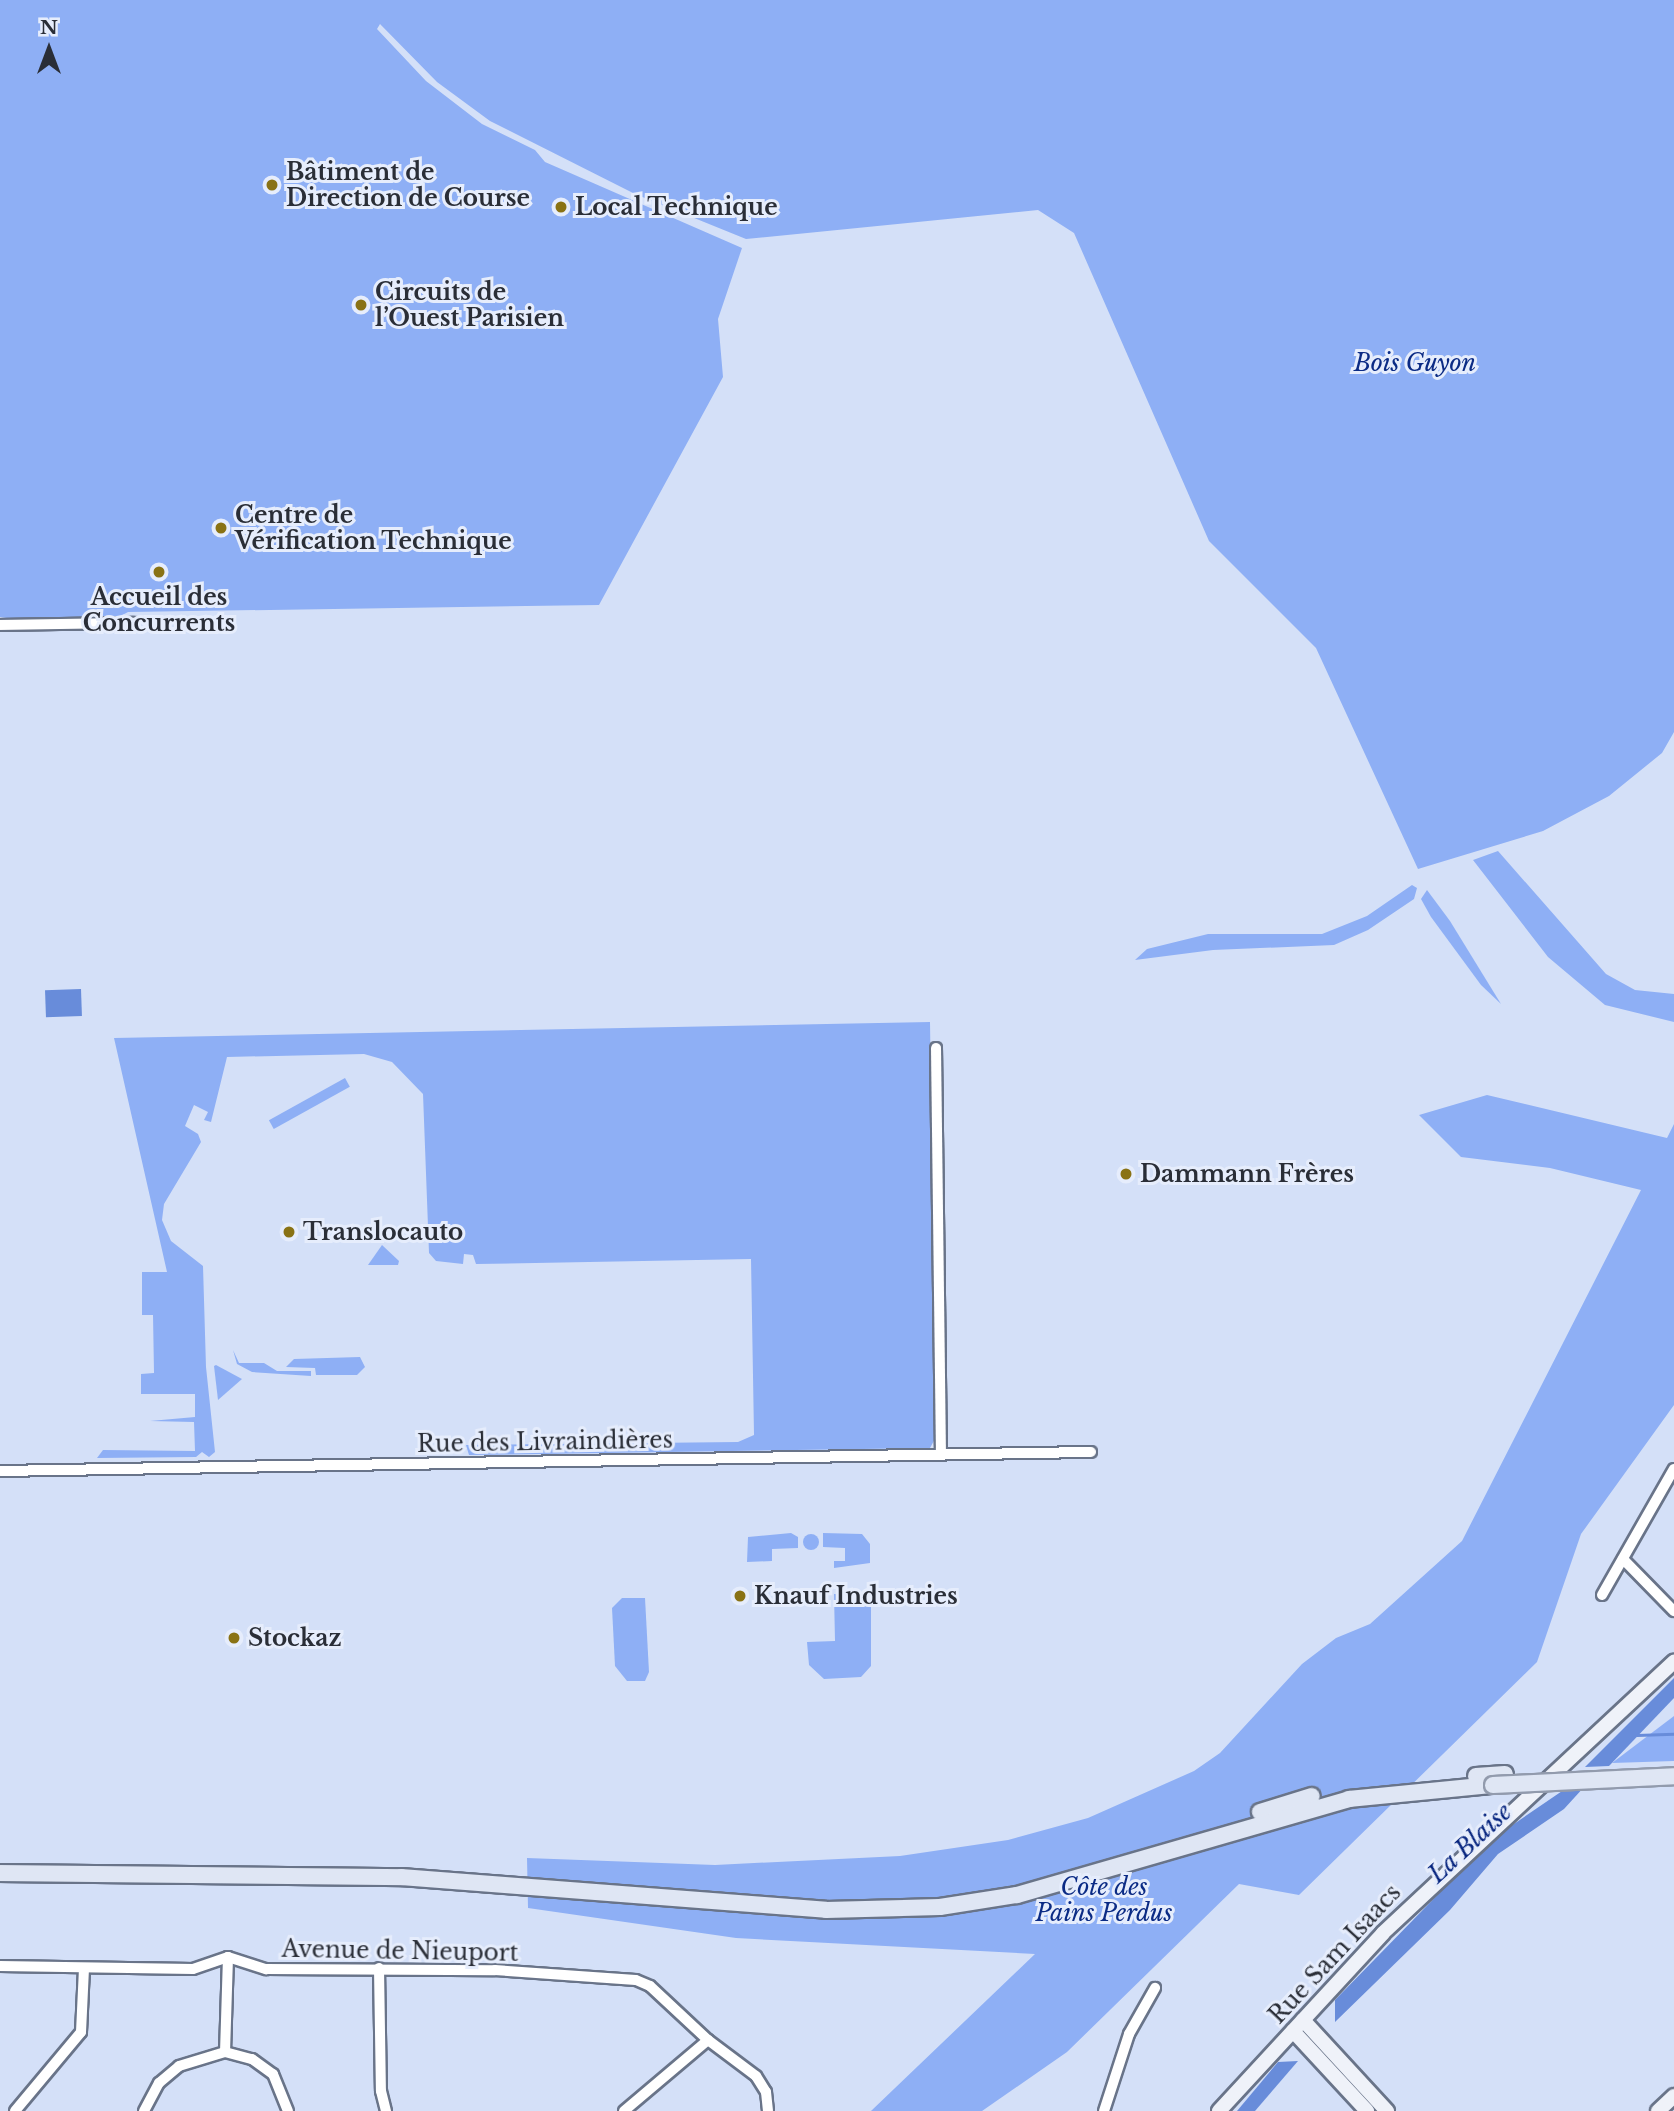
<!DOCTYPE html>
<meta charset="utf-8">
<style>
body{margin:0}
#map{position:relative;width:1674px;height:2111px;overflow:hidden;background:#d4e0f8;font-family:"Libre Baskerville",serif}
div>[style]{position:absolute}
.green>*{inset:0;background:#8eaff5;transform-origin:0 0}
.round{border-radius:50%}
.water>*{inset:0;background:#688cda;transform-origin:0 0}
.stream>*{height:2.5px;margin:-1.25px;padding:0 1.25px;transform-origin:1.25px;border-radius:1.25px;background:#688cda}
.roads{filter:drop-shadow(2px 0 #697489) drop-shadow(-2px 0 #697489) drop-shadow(0 2px #697489) drop-shadow(0 -2px #697489)}
.street>*{height:10px;margin:-5px;padding:0 5px;transform-origin:5px;border-radius:5px;background:#fff}
.secondary>*{height:14px;margin:-7px;padding:0 7px;transform-origin:7px;border-radius:7px;background:#eff2f9}
.primary>*{height:16px;margin:-8px;padding:0 8px;transform-origin:8px;border-radius:8px;background:#dfe6f4}
.bridges{filter:drop-shadow(2px 0 #929bad) drop-shadow(-2px 0 #929bad) drop-shadow(0 2px #929bad) drop-shadow(0 -2px #929bad)}
.primary-bridge>*{height:16px;margin:-8px;padding:0 8px;transform-origin:8px;border-radius:8px;background:#dfe6f4}
.dots>*{width:19px;height:19px;translate:-50% -50%;box-sizing:border-box;border:4px solid #e6edfc;border-radius:50%}
span{translate:-50% -50%;white-space:nowrap;text-align:center;line-height:1.15;-webkit-text-stroke:6px #e6edfc;paint-order:stroke}
.poi-label{font-size:23px;color:#2a2e37;font-weight:700}
.left{translate:0 -50%;text-align:left}
.park-label{font-size:23px;color:#0b2b85;font-style:italic}
.street-label{font-size:23px;color:#2a2e37}
.water-label{font-size:24px;color:#06247e;font-style:italic}
.north{position:absolute;left:14px;top:14px;width:70px;height:70px;-webkit-text-stroke:5px #e6edfc;paint-order:stroke;rotate:0deg;font-size:19px;font-weight:700;line-height:28px;text-align:center;color:#2a2e37}
.north::after{content:'';display:block;margin:auto;width:24px;height:32px;background:#2a2e37;clip-path:polygon(50% 0,100% 100%,50% 72%,0 100%)}
</style>
<div id="map">
<div class="green">
<div style="clip-path:polygon(0 0,1674px 0,1674px 732px,1662px 753px,1609px 796px,1543px 831px,1418px 869px,1316px 648px,1209px 541px,1074px 233px,1038px 210px,746px 239px,635px 194px,490px 121px,437px 82px,380px 24px,377px 29px,426px 81px,482px 124px,535px 150px,545px 162px,742px 248px,718px 319px,723px 377px,599px 605px,128px 612px,115px 619px,27px 621px,0 617px)"></div>
<div style="clip-path:polygon(1498px 851px,1606px 974px,1635px 990px,1674px 994px,1674px 1022px,1605px 1005px,1548px 957px,1473px 860px)"></div>
<div style="clip-path:polygon(1412px 885px,1417px 888px,1414px 899px,1368px 930px,1334px 945px,1213px 950px,1135px 960px,1147px 949px,1208px 934px,1322px 934px,1367px 916px)"></div>
<div style="clip-path:polygon(1427px 890px,1450px 921px,1501px 1004px,1481px 985px,1431px 917px,1421px 899px)"></div>
<div style="clip-path:polygon(930px 1022px,936px 1437px,930px 1448px,469px 1455px,466px 1445px,738px 1442px,754px 1435px,751px 1259px,476px 1264px,473px 1255px,464px 1254px,463px 1264px,436px 1261px,429px 1253px,423px 1094px,392px 1062px,364px 1054px,227px 1057px,211px 1122px,204px 1120px,208px 1112px,194px 1105px,185px 1126px,198px 1134px,201px 1142px,164px 1204px,162px 1220px,171px 1241px,203px 1266px,206px 1367px,215px 1452px,209px 1457px,202px 1452px,196px 1457px,97px 1458px,103px 1450px,195px 1451px,194px 1422px,150px 1421px,195px 1417px,195px 1394px,141px 1394px,141px 1374px,154px 1373px,153px 1315px,142px 1315px,142px 1272px,167px 1272px,114px 1038px)"></div>
<div style="left:345px;top:1078px;width:10px;height:87px;rotate:61deg"></div>
<div style="clip-path:polygon(1487px 1095px,1667px 1138px,1674px 1124px,1674px 1405px,1581px 1534px,1537px 1662px,1299px 1895px,1239px 1884px,1067px 2052px,982px 2111px,871px 2111px,1035px 1954px,736px 1938px,528px 1908px,527px 1858px,715px 1865px,900px 1856px,1008px 1840px,1088px 1818px,1194px 1771px,1220px 1753px,1302px 1664px,1336px 1638px,1370px 1624px,1462px 1541px,1641px 1190px,1550px 1168px,1461px 1157px,1419px 1115px)"></div>
<div style="clip-path:polygon(382px 1245px,399px 1261px,398px 1265px,368px 1265px)"></div>
<div style="clip-path:polygon(233px 1350px,239px 1363px,264px 1363px,277px 1371px,311px 1371px,311px 1376px,252px 1372px,237px 1364px)"></div>
<div style="clip-path:polygon(360px 1357px,365px 1367px,357px 1375px,316px 1375px,315px 1368px,286px 1367px,294px 1359px)"></div>
<div style="clip-path:polygon(216px 1365px,242px 1379px,218px 1400px,214px 1366px)"></div>
<div style="clip-path:polygon(791px 1533px,798px 1537px,798px 1548px,772px 1549px,772px 1561px,747px 1562px,748px 1537px)"></div>
<div style="clip-path:polygon(823px 1533px,862px 1534px,870px 1544px,870px 1563px,834px 1568px,834px 1561px,845px 1561px,845px 1548px,823px 1547px)"></div>
<div class="round" style="left:803px;top:1534px;width:16px;height:16px"></div>
<div style="clip-path:polygon(834px 1594px,862px 1595px,871px 1607px,871px 1666px,861px 1677px,824px 1679px,809px 1665px,807px 1642px,835px 1641px)"></div>
<div style="clip-path:polygon(622px 1598px,645px 1598px,649px 1672px,645px 1681px,627px 1681px,615px 1666px,612px 1608px)"></div>
<div style="clip-path:polygon(1674px 1716px,1674px 1761px,1612px 1763px)"></div>
</div>
<div class="water">
<div style="left:81px;top:989px;width:27px;height:36px;rotate:88deg"></div>
<div style="clip-path:polygon(1674px 1678px,1674px 1698px,1609px 1766px,1585px 1767px)"></div>
<div style="clip-path:polygon(1585px 1786px,1564px 1809px,1498px 1854px,1450px 1910px,1335px 2022px,1335px 2000px,1492px 1839px,1568px 1787px)"></div>
<div style="clip-path:polygon(1298px 2061px,1255px 2111px,1237px 2111px,1278px 2062px)"></div>
</div>
<div class="stream">
<div style="left:1637px;top:1735px;width:37px;rotate:-2deg"></div>
</div>
<div class="roads">
<div class="street">
<div style="left:0;top:625px;width:133px;rotate:-0.9deg"></div>
<div style="left:936px;top:1048px;width:406px;rotate:89.3deg"></div>
<div style="left:0;top:1471px;width:1091px;rotate:-1deg"></div>
<div style="left:1623px;top:1559px;width:73px;rotate:45.6deg"></div>
<div style="left:1602px;top:1595px;width:145px;rotate:-60.3deg"></div>
<div style="left:228px;top:1957px;width:95px;rotate:91.8deg"></div>
<div style="left:225px;top:2052px;width:28px;rotate:15deg"></div>
<div style="left:252px;top:2059px;width:26px;rotate:36deg"></div>
<div style="left:273px;top:2074px;width:40px;rotate:68deg"></div>
<div style="left:0;top:1966px;width:193px;rotate:0.9deg"></div>
<div style="left:193px;top:1969px;width:37px;rotate:-19deg"></div>
<div style="left:228px;top:1957px;width:40px;rotate:18deg"></div>
<div style="left:266px;top:1969px;width:229px;rotate:0.3deg"></div>
<div style="left:495px;top:1970px;width:141px;rotate:4.1deg"></div>
<div style="left:636px;top:1980px;width:15px;rotate:23deg"></div>
<div style="left:650px;top:1986px;width:79px;rotate:43deg"></div>
<div style="left:708px;top:2040px;width:60px;rotate:36.9deg"></div>
<div style="left:756px;top:2076px;width:19px;rotate:58deg"></div>
<div style="left:766px;top:2092px;width:19px;rotate:84deg"></div>
<div style="left:379px;top:1968px;width:123px;rotate:89.1deg"></div>
<div style="left:381px;top:2091px;width:21px;rotate:76deg"></div>
<div style="left:15px;top:2111px;width:103px;rotate:-50.1deg"></div>
<div style="left:81px;top:2032px;width:63px;rotate:-87.3deg"></div>
<div style="left:144px;top:2111px;width:32px;rotate:-62deg"></div>
<div style="left:159px;top:2083px;width:26px;rotate:-40deg"></div>
<div style="left:179px;top:2066px;width:48px;rotate:-16.9deg"></div>
<div style="left:624px;top:2111px;width:110px;rotate:-40.2deg"></div>
<div style="left:1104px;top:2111px;width:81px;rotate:-72deg"></div>
<div style="left:1129px;top:2034px;width:53px;rotate:-60.5deg"></div>
</div>
<div class="secondary">
<div style="left:1303px;top:2020px;width:124px;rotate:47.3deg"></div>
<div style="left:1293px;top:2031px;width:109px;rotate:47.2deg"></div>
<div style="left:1219px;top:2111px;width:242px;rotate:-47.3deg"></div>
<div style="left:1383px;top:1933px;width:398px;rotate:-43deg"></div>
<div style="left:1658px;top:2111px;width:22px;rotate:-43deg"></div>
</div>
<div class="primary">
<div style="left:1476px;top:1776px;width:29px;rotate:-4deg"></div>
<div style="left:1260px;top:1812px;width:54px;rotate:-17.1deg"></div>
<div style="left:0;top:1873px;width:401px;rotate:0.6deg"></div>
<div style="left:401px;top:1877px;width:426px;rotate:4.4deg"></div>
<div style="left:826px;top:1910px;width:114px;rotate:-1.5deg"></div>
<div style="left:940px;top:1907px;width:78px;rotate:-8.9deg"></div>
<div style="left:1017px;top:1895px;width:346px;rotate:-16.1deg"></div>
<div style="left:1349px;top:1799px;width:145px;rotate:-5.6deg"></div>
</div>
</div>
<div class="bridges">
<div class="primary-bridge">
<div style="left:1493px;top:1785px;width:181px;rotate:-2.8deg"></div>
</div>
</div>
<div class="dots">
<div style="left:272px;top:185px;background:#897214"></div>
<div style="left:561px;top:207px;background:#897214"></div>
<div style="left:361px;top:305px;background:#897214"></div>
<div style="left:221px;top:528px;background:#897214"></div>
<div style="left:159px;top:572px;background:#897214"></div>
<div style="left:1126px;top:1174px;background:#897214"></div>
<div style="left:289px;top:1232px;background:#897214"></div>
<div style="left:740px;top:1596px;background:#897214"></div>
<div style="left:234px;top:1638px;background:#897214"></div>
</div>
<div class="poi-label">
<span class="left" style="left:286px;top:185px">Bâtiment de<br>Direction de Course</span>
<span class="left" style="left:575px;top:207px">Local Technique</span>
<span class="left" style="left:375px;top:305px">Circuits de<br>l’Ouest Parisien</span>
<span class="left" style="left:235px;top:528px">Centre de<br>Vérification Technique</span>
<span style="left:159px;top:610px">Accueil des<br>Concurrents</span>
<span class="left" style="left:1140px;top:1174px">Dammann Frères</span>
<span class="left" style="left:303px;top:1232px">Translocauto</span>
<span class="left" style="left:754px;top:1596px">Knauf Industries</span>
<span class="left" style="left:248px;top:1638px">Stockaz</span>
</div>
<div class="park-label">
<span style="left:1415px;top:363px">Bois Guyon</span>
<span style="left:1104px;top:1900px">Côte des<br>Pains Perdus</span>
</div>
<div class="street-label">
<span style="left:545px;top:1442px;rotate:-1deg">Rue des Livraindières</span>
<span style="left:400px;top:1951px;rotate:1deg">Avenue de Nieuport</span>
<span style="left:1335px;top:1954px;rotate:-47deg">Rue Sam Isaacs</span>
</div>
<div class="water-label">
<span style="left:1470px;top:1843px;rotate:-43deg">La Blaise</span>
</div>
<div class="north">N</div>
</div>
